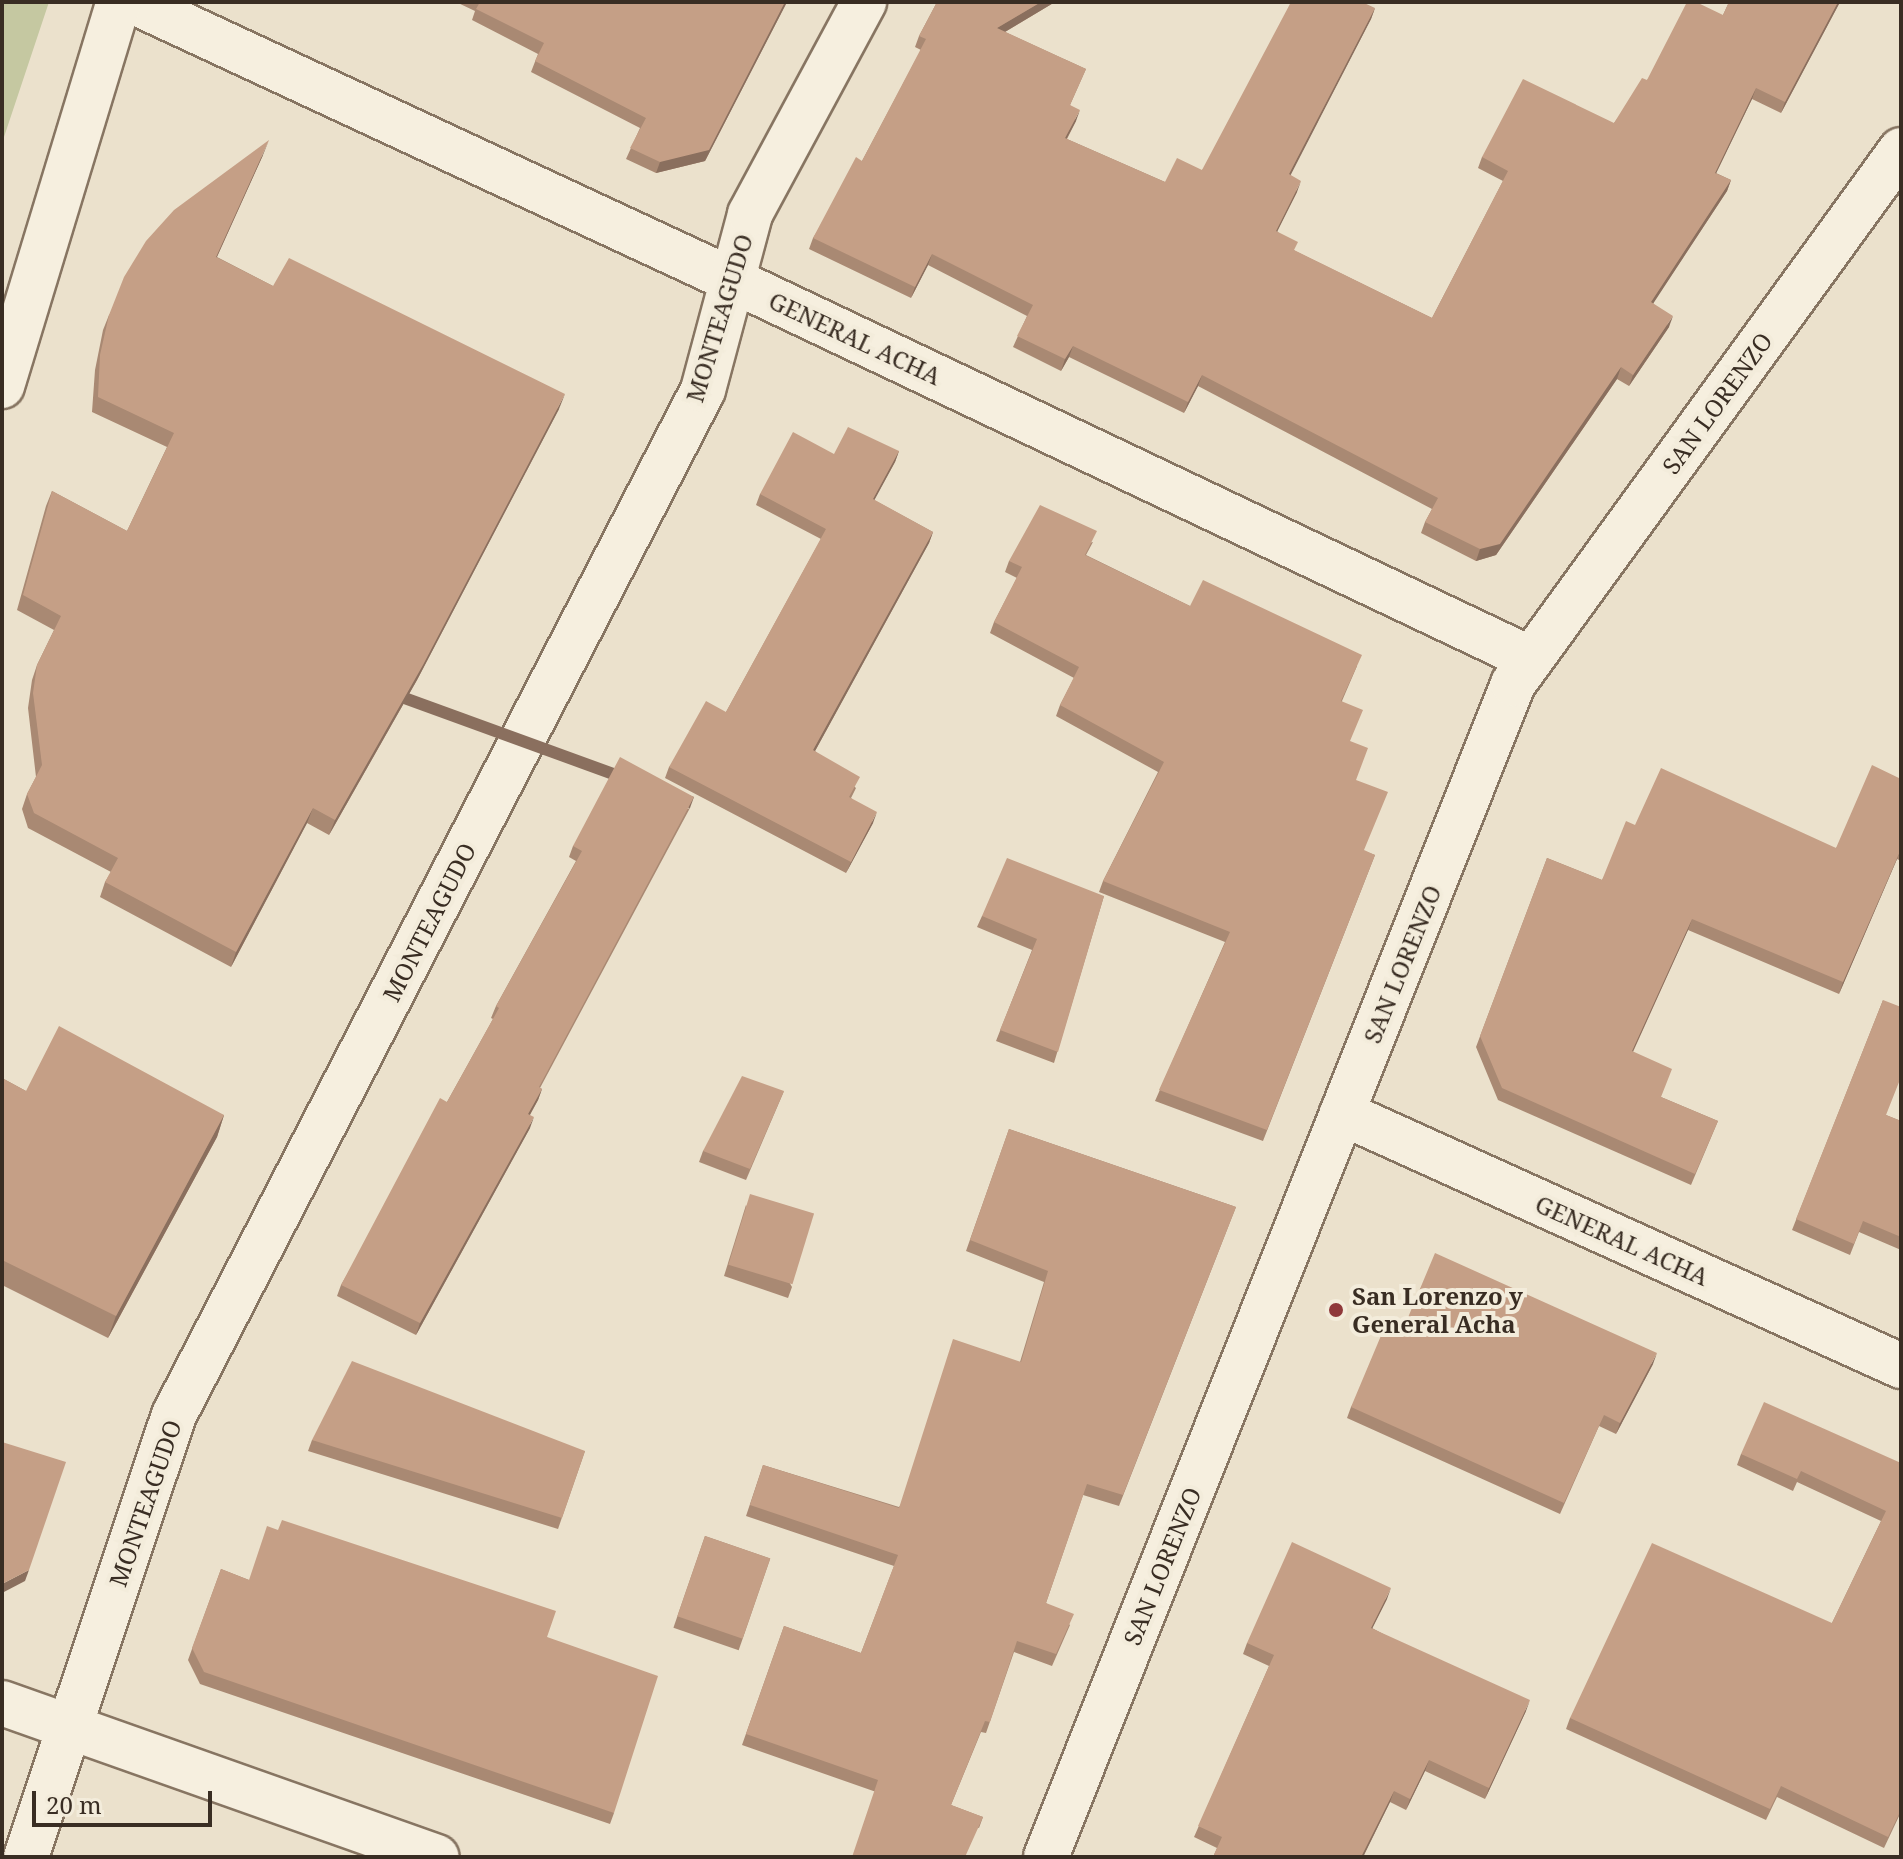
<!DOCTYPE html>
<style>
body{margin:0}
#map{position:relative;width:1903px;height:1859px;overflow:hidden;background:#ebe1cc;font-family:"Noto Serif",serif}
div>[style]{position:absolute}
.green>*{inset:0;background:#c5c8a1}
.roads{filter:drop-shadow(2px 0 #877562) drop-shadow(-2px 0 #877562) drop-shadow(0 2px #877562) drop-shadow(0 -2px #877562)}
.minor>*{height:44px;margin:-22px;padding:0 22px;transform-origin:22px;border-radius:22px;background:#f6efdf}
.wall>*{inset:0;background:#a98973;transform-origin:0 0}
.shaded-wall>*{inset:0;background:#8a6f5e;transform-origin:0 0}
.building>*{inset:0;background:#c59f86;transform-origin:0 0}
.dots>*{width:22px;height:22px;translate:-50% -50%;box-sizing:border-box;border:4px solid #f3ecdb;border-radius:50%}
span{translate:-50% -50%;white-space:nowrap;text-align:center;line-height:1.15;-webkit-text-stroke:8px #f3ecdb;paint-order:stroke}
.street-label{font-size:24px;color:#392d23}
.poi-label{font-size:24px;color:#392d23;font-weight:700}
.left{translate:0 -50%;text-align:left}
.frame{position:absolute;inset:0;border:4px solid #392d23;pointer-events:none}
.scale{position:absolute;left:32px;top:1791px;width:180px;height:36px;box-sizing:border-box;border:4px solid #392d23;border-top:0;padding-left:10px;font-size:24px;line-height:28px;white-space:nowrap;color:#392d23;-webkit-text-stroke:6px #f3ecdb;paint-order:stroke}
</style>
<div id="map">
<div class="green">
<div style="clip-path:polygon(2px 2px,49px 2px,2px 143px)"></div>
</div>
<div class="roads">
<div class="minor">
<div style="left:134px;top:2px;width:659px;rotate:24.93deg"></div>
<div style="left:732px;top:280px;width:884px;rotate:25.38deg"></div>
<div style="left:2px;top:386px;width:401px;rotate:-73.1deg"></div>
<div style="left:1342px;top:1113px;width:614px;rotate:24.35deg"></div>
<div style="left:2px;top:1703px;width:461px;rotate:19.5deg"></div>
<div style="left:26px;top:1857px;width:466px;rotate:-71.5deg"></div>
<div style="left:174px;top:1415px;width:1153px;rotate:-62.7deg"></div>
<div style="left:703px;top:390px;width:182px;rotate:-75deg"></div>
<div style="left:750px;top:214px;width:241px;rotate:-61.7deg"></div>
<div style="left:1046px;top:1857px;width:1263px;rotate:-68.29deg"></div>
<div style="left:1513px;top:684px;width:660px;rotate:-54deg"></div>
</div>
</div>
<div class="wall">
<div style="clip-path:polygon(456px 2px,787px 2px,705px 161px,656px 173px,626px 159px,640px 128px,531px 72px,538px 54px,472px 20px,475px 11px)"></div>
<div style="clip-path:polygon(937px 2px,1055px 2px,1005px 32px,1086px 69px,1070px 105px,1076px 121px,1067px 139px,1165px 182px,1202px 170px,1375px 8px,1371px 19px,1290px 175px,1297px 192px,1277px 231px,1295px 251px,1432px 318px,1503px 181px,1478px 168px,1482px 157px,1614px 123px,1647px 80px,1723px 15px,1729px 2px,1840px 2px,1781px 113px,1752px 99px,1716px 173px,1731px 180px,1727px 191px,1653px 303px,1669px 327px,1629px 386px,1617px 379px,1496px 555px,1476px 561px,1421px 533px,1425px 522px,1432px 509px,1198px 386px,1184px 413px,1069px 357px,1061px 371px,1013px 347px,1027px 316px,928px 265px,911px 298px,809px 249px,813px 238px,862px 161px,921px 50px,915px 47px,919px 36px)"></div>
<div style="clip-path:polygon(263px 155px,217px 257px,273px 286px,559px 409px,417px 680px,329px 835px,307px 823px,231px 967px,100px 897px,105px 882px,111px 872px,28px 828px,22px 809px,27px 794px,36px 777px,28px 708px,32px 680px,37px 665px,54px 630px,17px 610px,46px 506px,52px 491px,127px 531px,167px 447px,92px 412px,95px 370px,103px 330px,109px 315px)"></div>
<div style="clip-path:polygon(899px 451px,895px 462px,874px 500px,933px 532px,929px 543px,815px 751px,856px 788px,851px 798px,873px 823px,846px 873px,665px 778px,669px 767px,726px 712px,821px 539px,756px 505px,760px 494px,834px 454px)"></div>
<div style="clip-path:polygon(1093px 542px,1086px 555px,1190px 606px,1357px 666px,1342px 701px,1350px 741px,1356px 780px,1364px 851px,1375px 855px,1263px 1141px,1155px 1101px,1225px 942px,1099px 892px,1103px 881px,1158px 772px,1056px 716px,1060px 705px,1074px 678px,990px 633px,994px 622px,1017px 578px,1005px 572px,1009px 561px)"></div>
<div style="clip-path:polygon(1901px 779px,1901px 861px,1897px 859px,1839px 994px,1688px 930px,1633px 1052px,1661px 1097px,1718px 1121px,1691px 1185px,1498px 1100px,1476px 1047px,1547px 858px,1602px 880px,1635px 825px,1836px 848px)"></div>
<div style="clip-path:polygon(690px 808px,540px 1088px,542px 1089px,538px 1100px,530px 1115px,530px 1128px,416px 1335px,337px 1296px,341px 1285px,447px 1102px,493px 1019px,491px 1018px,496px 1006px,576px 861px,569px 857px,573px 846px)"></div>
<div style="clip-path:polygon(1104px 896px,1054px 1063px,996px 1041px,1032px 950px,977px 927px,982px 916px)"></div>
<div style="clip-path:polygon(1883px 1000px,1886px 1115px,1901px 1121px,1901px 1250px,1859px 1232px,1850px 1255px,1792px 1230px)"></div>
<div style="clip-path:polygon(2px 1078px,26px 1091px,224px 1115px,217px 1137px,108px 1338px,2px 1285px)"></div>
<div style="clip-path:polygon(784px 1091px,746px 1180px,699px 1162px,703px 1151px)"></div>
<div style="clip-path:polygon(1009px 1129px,1236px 1207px,1119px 1506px,1083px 1495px,1046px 1603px,1070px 1625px,1052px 1666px,1014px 1652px,986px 1733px,981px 1732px,951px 1805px,983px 1817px,979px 1828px,742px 1745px,784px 1626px,861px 1653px,894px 1566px,746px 1516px,763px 1465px,899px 1507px,1020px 1362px,1044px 1282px,966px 1251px)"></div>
<div style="clip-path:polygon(746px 1205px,792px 1287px,788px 1298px,724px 1276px)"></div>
<div style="clip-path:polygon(1404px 1327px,1653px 1364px,1616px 1434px,1599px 1426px,1560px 1514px,1347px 1418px,1351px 1407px)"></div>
<div style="clip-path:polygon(312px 1440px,585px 1451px,558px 1529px,308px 1451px)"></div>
<div style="clip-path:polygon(1741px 1454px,1901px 1463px,1901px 1812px,1884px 1848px,1777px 1797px,1766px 1820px,1566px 1729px,1570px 1718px,1832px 1623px,1881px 1521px,1797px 1482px,1793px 1491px,1737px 1465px)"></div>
<div style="left:705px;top:1536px;width:69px;height:97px;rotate:19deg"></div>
<div style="clip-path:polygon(221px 1569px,249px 1580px,547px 1637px,614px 1813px,610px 1824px,200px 1684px,188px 1660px)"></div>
<div style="clip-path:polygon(1387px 1599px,1372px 1628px,1526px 1711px,1485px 1799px,1425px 1771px,1406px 1810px,1390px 1802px,1363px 1857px,1213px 1857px,1217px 1848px,1194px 1837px,1269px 1666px,1243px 1654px,1247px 1643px)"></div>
</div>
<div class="shaded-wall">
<div style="clip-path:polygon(785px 2px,787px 2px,705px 161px,656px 173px,660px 162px)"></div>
<div style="clip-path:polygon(1041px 2px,1055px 2px,993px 39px,997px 28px)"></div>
<div style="clip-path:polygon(1838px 2px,1840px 2px,1781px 113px,1785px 102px)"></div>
<div style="clip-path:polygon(1375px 8px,1371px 19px,1285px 186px,1289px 174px)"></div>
<div style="clip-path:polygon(1756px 88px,1752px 99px,1711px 184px,1715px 173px)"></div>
<div style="clip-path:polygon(1080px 110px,1076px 121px,1061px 149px,1065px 138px)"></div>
<div style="clip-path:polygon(269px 140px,263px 155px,210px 272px,216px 257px)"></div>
<div style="clip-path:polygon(1731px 180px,1727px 191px,1647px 313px,1651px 302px)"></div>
<div style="clip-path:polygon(1301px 181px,1297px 192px,1272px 242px,1276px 231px)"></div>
<div style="clip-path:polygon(932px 254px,928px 265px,911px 298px,915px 287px)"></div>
<div style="clip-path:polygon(1673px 316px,1669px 327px,1629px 386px,1633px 375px)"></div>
<div style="clip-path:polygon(1073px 346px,1069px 357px,1061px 371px,1065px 359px)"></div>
<div style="clip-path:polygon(1621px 367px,1617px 379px,1496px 555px,1476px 561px,1480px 549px)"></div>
<div style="clip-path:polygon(1202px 375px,1198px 386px,1184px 413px,1188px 402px)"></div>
<div style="clip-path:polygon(565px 394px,559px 409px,417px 680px,329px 835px,335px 820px)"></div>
<div style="clip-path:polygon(899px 451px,895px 462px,869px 510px,873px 499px)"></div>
<div style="clip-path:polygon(933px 532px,929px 543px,809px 762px,813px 750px)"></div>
<div style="left:694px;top:797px;width:12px;height:329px;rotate:110deg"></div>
<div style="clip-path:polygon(313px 808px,307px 823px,231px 967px,236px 952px)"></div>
<div style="clip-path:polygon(877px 812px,873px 823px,846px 873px,851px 862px)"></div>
<div style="clip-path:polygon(1901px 849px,1897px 859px,1839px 994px,1843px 982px)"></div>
<div style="clip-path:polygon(1692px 919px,1688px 930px,1628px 1062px,1632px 1051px)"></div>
<div style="clip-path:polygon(542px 1089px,538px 1100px,524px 1125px,528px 1114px)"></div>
<div style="clip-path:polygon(224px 1115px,217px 1137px,108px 1338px,116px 1316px)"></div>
<div style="clip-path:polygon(534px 1117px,530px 1128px,416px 1335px,420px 1323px)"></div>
<div style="clip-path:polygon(1657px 1353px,1653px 1364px,1616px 1434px,1620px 1423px)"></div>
<div style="clip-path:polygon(29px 1570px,25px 1581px,2px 1593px,2px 1584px)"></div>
<div style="clip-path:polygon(1391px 1588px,1387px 1599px,1367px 1639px,1371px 1628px)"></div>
<div style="clip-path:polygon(1530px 1700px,1526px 1711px,1485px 1799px,1489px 1788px)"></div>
<div style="clip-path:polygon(1429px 1760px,1425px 1771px,1406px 1810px,1410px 1799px)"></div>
<div style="clip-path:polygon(1394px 1791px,1390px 1802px,1363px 1857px,1361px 1857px)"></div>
</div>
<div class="building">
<div style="clip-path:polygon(480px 2px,785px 2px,709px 150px,660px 162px,630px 148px,646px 118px,535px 61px,544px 43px,476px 9px)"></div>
<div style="clip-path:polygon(937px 2px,1041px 2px,997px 28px,1086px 69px,1070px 105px,1080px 110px,1065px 138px,1165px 182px,1177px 158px,1202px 170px,1291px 2px,1362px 2px,1375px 8px,1289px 174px,1301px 181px,1276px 231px,1298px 242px,1294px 250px,1432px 318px,1508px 171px,1482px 157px,1523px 79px,1614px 123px,1642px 78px,1647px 80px,1687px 2px,1696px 2px,1723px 15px,1729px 2px,1838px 2px,1785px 102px,1756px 88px,1715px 173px,1731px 180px,1651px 302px,1673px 316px,1633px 375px,1621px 367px,1500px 544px,1480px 549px,1425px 522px,1438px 498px,1202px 375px,1188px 402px,1073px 346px,1065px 359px,1017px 336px,1033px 305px,932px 254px,915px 287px,813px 238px,856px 157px,862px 161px,926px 39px,919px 36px)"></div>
<div style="clip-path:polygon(269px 140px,216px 257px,273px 286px,289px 258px,565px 394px,423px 665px,335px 820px,313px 808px,236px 952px,105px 882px,118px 858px,34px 813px,27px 794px,42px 765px,33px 693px,37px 665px,61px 616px,23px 595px,52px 491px,127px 531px,174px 433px,98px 397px,100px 355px,109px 315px,124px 277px,146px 241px,174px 210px)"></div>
<div style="clip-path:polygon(848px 427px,899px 451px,873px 499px,933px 532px,813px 750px,860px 777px,849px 797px,877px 812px,851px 862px,669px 767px,706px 701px,726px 712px,826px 529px,760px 494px,793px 432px,834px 454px)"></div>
<div style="clip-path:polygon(1040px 505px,1097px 531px,1085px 555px,1190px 606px,1203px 580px,1362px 655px,1341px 701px,1363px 710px,1350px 741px,1368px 748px,1356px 780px,1388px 792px,1364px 850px,1375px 855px,1267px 1130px,1159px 1090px,1230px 932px,1103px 881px,1164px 762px,1060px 705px,1079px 667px,994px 622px,1022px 567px,1009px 561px)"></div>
<div style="clip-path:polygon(620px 757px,694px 797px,539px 1087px,542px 1089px,528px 1114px,534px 1117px,420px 1323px,341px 1285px,440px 1098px,447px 1102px,499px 1008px,496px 1006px,582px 851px,573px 846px)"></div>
<div style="clip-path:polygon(1872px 765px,1901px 779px,1901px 849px,1843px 982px,1692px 919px,1632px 1051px,1672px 1069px,1661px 1097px,1718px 1121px,1695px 1174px,1502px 1088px,1480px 1036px,1547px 858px,1602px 880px,1626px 821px,1635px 825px,1661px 768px,1836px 848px)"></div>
<div style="clip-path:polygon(1007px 858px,1104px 896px,1058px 1052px,1000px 1030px,1037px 939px,982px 916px)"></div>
<div style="clip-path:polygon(1883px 1000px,1901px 1007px,1901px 1077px,1886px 1115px,1901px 1121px,1901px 1237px,1863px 1221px,1854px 1244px,1796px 1219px)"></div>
<div style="clip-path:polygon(59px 1026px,224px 1115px,116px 1316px,2px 1260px,2px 1078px,26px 1091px)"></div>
<div style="clip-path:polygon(742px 1076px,784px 1091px,750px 1169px,703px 1151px)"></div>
<div style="clip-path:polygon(1009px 1129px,1236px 1207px,1123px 1495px,1087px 1484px,1046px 1603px,1074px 1614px,1056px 1654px,1017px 1641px,990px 1722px,985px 1721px,951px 1805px,983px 1817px,965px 1857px,852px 1857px,878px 1780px,746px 1734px,784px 1626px,861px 1653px,898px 1555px,750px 1505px,763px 1465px,899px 1508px,953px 1339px,1021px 1362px,1048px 1271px,970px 1240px)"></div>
<div style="left:750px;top:1194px;width:67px;height:74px;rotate:17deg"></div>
<div style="clip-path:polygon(1435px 1253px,1657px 1353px,1620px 1423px,1604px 1415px,1564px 1503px,1351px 1407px,1388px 1319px,1404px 1327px)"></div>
<div style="clip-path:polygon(352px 1361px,585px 1451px,562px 1518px,312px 1440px)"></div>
<div style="clip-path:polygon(1764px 1402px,1901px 1463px,1901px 1810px,1888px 1837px,1781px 1786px,1770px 1809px,1570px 1718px,1652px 1543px,1832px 1623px,1886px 1511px,1801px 1471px,1797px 1479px,1741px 1454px)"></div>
<div style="clip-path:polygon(2px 1442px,66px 1462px,29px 1570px,2px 1584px)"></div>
<div style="clip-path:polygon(282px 1520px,556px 1611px,547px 1637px,658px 1676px,614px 1813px,204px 1672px,192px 1648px,221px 1569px,249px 1580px,267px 1526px,278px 1530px)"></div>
<div style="left:705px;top:1536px;width:69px;height:85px;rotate:19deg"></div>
<div style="clip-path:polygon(1292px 1542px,1391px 1588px,1371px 1628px,1530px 1700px,1489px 1788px,1429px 1760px,1410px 1799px,1394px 1791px,1361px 1857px,1213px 1857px,1222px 1837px,1198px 1826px,1274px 1655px,1247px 1643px)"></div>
</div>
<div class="dots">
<div style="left:1336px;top:1310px;background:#8f383a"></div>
</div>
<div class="street-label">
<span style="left:719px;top:318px;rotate:-73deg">MONTEAGUDO</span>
<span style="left:855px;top:338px;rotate:25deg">GENERAL ACHA</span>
<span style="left:1717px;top:403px;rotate:-54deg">SAN LORENZO</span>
<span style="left:429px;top:922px;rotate:-63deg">MONTEAGUDO</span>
<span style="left:1402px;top:964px;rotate:-68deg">SAN LORENZO</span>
<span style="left:1622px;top:1240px;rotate:24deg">GENERAL ACHA</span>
<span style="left:145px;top:1503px;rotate:-71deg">MONTEAGUDO</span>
<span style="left:1162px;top:1566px;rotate:-68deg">SAN LORENZO</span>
</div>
<div class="poi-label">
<span class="left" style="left:1352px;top:1310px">San Lorenzo y<br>General Acha</span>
</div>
<div class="frame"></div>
<div class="scale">20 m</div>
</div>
